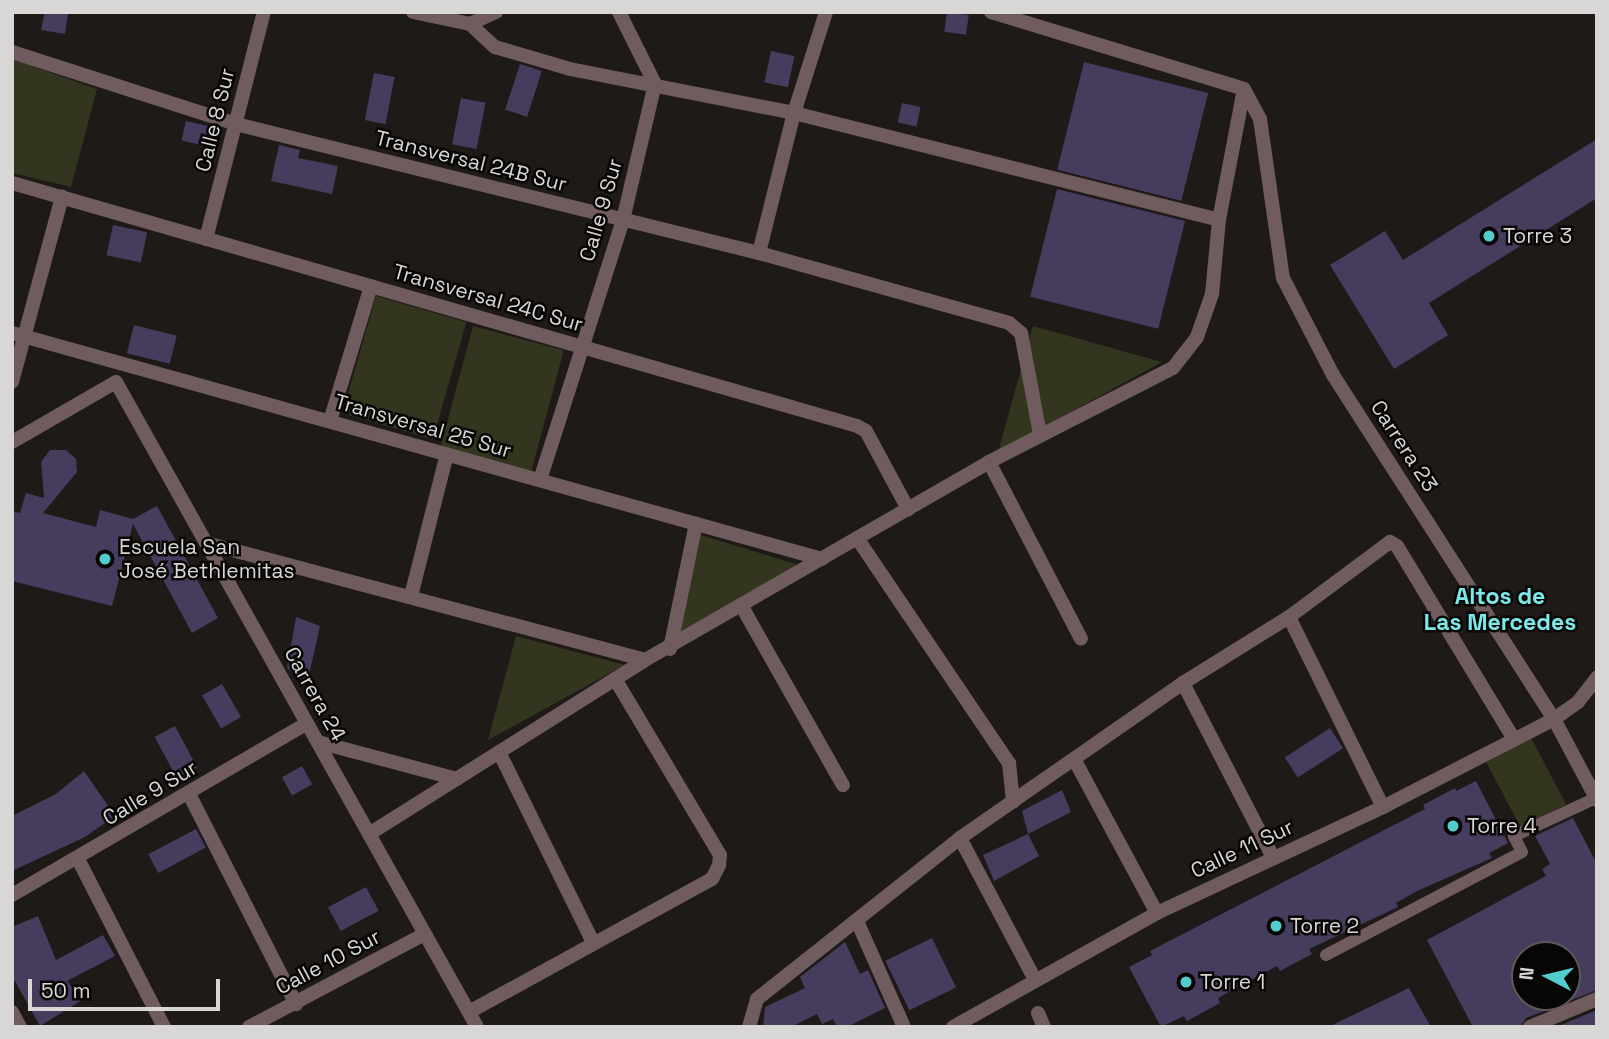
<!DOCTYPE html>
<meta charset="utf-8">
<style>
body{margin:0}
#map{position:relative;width:1609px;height:1039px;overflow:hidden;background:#1e1a18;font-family:"Space Grotesk",sans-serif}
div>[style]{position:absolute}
.green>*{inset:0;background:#33351e;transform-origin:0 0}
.building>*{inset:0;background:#463c5e;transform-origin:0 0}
.lane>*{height:12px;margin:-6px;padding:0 6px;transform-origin:6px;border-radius:6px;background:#705c5e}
.street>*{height:14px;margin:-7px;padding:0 7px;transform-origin:7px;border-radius:7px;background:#705c5e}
.dots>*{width:19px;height:19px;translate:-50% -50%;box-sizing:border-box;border:4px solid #070605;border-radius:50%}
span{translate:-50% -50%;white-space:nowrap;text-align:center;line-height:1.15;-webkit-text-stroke:5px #070605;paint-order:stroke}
.street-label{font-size:21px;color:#d9d7d5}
.poi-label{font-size:21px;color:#d9d7d5}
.left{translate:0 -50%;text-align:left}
.neighbourhood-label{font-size:23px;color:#7de9ea;font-weight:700}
.frame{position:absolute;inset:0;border:14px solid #d9d7d5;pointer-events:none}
.north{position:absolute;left:1511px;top:941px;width:70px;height:70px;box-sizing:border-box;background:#070605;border:2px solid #5b5a58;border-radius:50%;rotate:277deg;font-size:19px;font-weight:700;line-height:28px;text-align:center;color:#d9d7d5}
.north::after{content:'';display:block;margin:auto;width:24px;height:32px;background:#52cdce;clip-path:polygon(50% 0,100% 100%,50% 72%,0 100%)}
.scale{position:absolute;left:28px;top:979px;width:192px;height:32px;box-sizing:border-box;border:4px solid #d9d7d5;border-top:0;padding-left:9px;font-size:21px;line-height:24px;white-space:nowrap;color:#d9d7d5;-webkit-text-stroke:5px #070605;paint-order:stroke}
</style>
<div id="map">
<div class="green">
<div style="clip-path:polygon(12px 59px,97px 89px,71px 187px,12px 173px)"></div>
<div style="left:376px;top:296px;width:94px;height:122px;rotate:16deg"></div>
<div style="left:473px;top:326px;width:94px;height:126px;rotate:15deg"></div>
<div style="clip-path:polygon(1033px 326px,1162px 362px,998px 452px)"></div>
<div style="clip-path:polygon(701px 535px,799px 565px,677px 639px)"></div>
<div style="clip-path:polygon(516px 636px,625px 665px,488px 740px)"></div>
<div style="left:1531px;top:738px;width:75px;height:51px;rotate:62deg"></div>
</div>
<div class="building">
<div style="clip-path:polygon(45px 12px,68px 14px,65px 34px,41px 30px)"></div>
<div style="left:947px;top:12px;width:22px;height:20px;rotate:8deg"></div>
<div style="left:771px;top:51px;width:24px;height:32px;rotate:12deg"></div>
<div style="left:1084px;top:62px;width:128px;height:111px;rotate:14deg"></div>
<div style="left:520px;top:64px;width:23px;height:48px;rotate:18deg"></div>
<div style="left:374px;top:73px;width:21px;height:48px;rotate:11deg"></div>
<div style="left:461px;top:98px;width:25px;height:47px;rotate:11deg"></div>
<div style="left:902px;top:103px;width:19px;height:20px;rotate:12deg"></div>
<div style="left:186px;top:121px;width:27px;height:20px;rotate:13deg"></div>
<div style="clip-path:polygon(1597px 139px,1597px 198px,1429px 303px,1448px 335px,1394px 369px,1330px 265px,1385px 231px,1403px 260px)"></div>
<div style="clip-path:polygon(279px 145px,300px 150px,298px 158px,338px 166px,332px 194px,271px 181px)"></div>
<div style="left:1057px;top:189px;width:132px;height:111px;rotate:14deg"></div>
<div style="left:113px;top:225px;width:35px;height:31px;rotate:12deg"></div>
<div style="left:134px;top:325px;width:44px;height:29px;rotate:14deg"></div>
<div style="clip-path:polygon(50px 450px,66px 450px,76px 459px,77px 472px,43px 513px,96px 527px,100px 510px,133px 519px,157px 506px,218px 618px,192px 633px,133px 524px,112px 606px,12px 581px,12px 511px,20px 513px,26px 493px,44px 498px,41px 462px)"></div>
<div style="clip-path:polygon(296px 617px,320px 626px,307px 684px,287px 668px)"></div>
<div style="left:222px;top:684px;width:38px;height:23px;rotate:60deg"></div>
<div style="left:175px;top:726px;width:47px;height:23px;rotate:62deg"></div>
<div style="left:1330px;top:728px;width:24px;height:54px;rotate:57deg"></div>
<div style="left:302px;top:766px;width:21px;height:23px;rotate:61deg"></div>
<div style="clip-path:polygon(84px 771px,115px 816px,85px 837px,12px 871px,12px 816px,56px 794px)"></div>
<div style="clip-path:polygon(1476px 781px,1508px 843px,1489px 853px,1492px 858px,1417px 891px,1396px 903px,1398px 907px,1309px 949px,1312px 954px,1280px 971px,1277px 966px,1218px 998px,1220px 1003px,1187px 1021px,1184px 1016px,1161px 1027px,1129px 967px,1152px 955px,1150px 951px,1425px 809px,1423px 805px,1455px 788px,1456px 791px)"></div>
<div style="clip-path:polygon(1062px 790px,1071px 812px,1028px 834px,1022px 811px)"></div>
<div style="clip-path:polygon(evenodd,1573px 818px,1597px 864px,1597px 990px,1526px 1018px,1520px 1027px,1473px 1027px,1427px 940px,1546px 876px,1542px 869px,1550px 864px,1535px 836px,1573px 818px,1525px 955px,1567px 955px,1567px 997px,1525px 997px,1525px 955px)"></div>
<div style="left:196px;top:829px;width:21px;height:54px;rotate:62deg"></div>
<div style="clip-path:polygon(1028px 834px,1039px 856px,994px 881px,983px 855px)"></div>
<div style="left:366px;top:887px;width:27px;height:43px;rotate:62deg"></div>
<div style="clip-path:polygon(38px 916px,56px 960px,103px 935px,115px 956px,67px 981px,82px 1000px,40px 1026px,12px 976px,12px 927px)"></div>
<div style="left:932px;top:938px;width:55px;height:52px;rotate:64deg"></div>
<div style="clip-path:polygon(845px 942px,860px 974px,868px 970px,885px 1008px,847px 1027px,837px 1027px,833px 1019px,822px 1024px,817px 1014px,791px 1027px,763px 1027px,765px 1007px,805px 988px,800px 977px)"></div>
<div style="clip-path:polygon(1409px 988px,1431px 1027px,1328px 1027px)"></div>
<div style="clip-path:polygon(1597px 1010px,1597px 1027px,1556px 1027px)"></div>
</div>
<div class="lane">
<div style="left:1326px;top:955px;width:221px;rotate:-27.7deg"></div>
<div style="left:1522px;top:852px;width:18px;rotate:-117deg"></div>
<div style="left:1514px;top:836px;width:90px;rotate:-24.9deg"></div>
</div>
<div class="street">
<div style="left:413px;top:12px;width:58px;rotate:11.9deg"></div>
<div style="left:470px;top:24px;width:34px;rotate:43deg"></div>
<div style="left:495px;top:47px;width:78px;rotate:16.3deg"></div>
<div style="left:570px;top:69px;width:228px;rotate:11.1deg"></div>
<div style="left:794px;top:113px;width:438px;rotate:14.1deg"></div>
<div style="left:619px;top:12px;width:80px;rotate:63.4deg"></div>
<div style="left:991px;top:12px;width:264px;rotate:16.9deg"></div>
<div style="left:470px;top:24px;width:29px;rotate:-25deg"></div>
<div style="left:12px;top:52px;width:235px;rotate:17.8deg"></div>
<div style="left:236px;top:124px;width:539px;rotate:13.86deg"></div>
<div style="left:759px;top:253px;width:260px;rotate:15.6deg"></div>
<div style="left:1009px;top:323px;width:16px;rotate:40deg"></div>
<div style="left:1021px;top:333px;width:104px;rotate:79.4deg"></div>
<div style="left:1244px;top:89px;width:34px;rotate:62deg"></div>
<div style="left:1260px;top:119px;width:161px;rotate:81.8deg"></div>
<div style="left:1283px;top:278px;width:109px;rotate:62.7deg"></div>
<div style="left:1333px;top:375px;width:409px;rotate:57.3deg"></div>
<div style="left:1554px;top:719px;width:92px;rotate:62deg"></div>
<div style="left:12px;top:183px;width:879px;rotate:16.04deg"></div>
<div style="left:857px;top:426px;width:10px;rotate:29deg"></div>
<div style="left:866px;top:431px;width:89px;rotate:61.7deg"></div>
<div style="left:206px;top:239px;width:234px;rotate:-75.7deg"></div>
<div style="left:759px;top:253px;width:144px;rotate:-76deg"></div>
<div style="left:794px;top:113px;width:106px;rotate:-72.4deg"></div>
<div style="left:12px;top:333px;width:841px;rotate:15.59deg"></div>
<div style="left:12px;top:382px;width:192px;rotate:-74.9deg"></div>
<div style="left:330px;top:421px;width:141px;rotate:-73.1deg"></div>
<div style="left:12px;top:442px;width:120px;rotate:-30deg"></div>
<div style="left:116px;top:382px;width:739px;rotate:60.76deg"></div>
<div style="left:989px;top:462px;width:199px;rotate:62.5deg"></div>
<div style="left:540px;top:480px;width:273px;rotate:-72.3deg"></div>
<div style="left:623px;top:220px;width:140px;rotate:-76.8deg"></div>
<div style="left:857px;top:538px;width:272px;rotate:56deg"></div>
<div style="left:1009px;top:763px;width:39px;rotate:84deg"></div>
<div style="left:206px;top:543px;width:454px;rotate:14.9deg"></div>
<div style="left:411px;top:596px;width:146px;rotate:-75.8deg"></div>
<div style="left:741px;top:605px;width:207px;rotate:60.5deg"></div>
<div style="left:1289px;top:617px;width:212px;rotate:63.7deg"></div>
<div style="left:670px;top:649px;width:128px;rotate:-78.3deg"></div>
<div style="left:1183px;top:683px;width:196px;rotate:62.7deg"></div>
<div style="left:318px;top:742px;width:144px;rotate:14.9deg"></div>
<div style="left:499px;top:752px;width:212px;rotate:63.7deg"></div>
<div style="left:1074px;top:759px;width:175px;rotate:61.7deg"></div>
<div style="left:189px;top:794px;width:236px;rotate:63deg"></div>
<div style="left:369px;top:834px;width:326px;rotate:-32.2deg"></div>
<div style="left:645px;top:660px;width:397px;rotate:-29.9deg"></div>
<div style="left:989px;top:462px;width:207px;rotate:-27.1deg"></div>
<div style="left:1173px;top:368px;width:39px;rotate:-52deg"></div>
<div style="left:1197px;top:337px;width:46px;rotate:-70.8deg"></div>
<div style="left:1212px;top:294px;width:74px;rotate:-84.6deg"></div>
<div style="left:1219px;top:220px;width:133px;rotate:-79.2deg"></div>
<div style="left:960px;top:838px;width:158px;rotate:62.1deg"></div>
<div style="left:78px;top:859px;width:189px;rotate:62.9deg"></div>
<div style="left:12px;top:895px;width:341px;rotate:-30.2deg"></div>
<div style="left:857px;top:921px;width:116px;rotate:66.1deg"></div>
<div style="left:12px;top:1012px;width:17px;rotate:62deg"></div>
<div style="left:469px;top:1012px;width:277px;rotate:-28.7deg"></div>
<div style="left:712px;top:879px;width:16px;rotate:-63deg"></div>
<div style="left:719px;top:865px;width:10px;rotate:-84deg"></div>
<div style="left:720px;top:855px;width:205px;rotate:-120.8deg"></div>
<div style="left:1038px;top:1013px;width:15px;rotate:67deg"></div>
<div style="left:249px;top:1027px;width:199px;rotate:-27.9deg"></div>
<div style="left:749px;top:1027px;width:29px;rotate:-74deg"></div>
<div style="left:757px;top:999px;width:259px;rotate:-38.4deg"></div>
<div style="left:960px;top:838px;width:272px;rotate:-34.8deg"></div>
<div style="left:1183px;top:683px;width:125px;rotate:-31.9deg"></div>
<div style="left:1289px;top:617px;width:126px;rotate:-36.6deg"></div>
<div style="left:1390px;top:542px;width:8px;rotate:30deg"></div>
<div style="left:1397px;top:546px;width:226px;rotate:58.8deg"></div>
<div style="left:953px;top:1027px;width:234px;rotate:-29.2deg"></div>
<div style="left:1157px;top:913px;width:250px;rotate:-25.1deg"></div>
<div style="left:1383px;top:807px;width:192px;rotate:-27.2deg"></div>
<div style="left:1554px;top:719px;width:29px;rotate:-35deg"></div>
<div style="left:1578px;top:702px;width:31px;rotate:-52deg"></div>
<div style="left:1530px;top:1027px;width:73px;rotate:-22.7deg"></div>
</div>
<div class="dots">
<div style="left:1489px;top:236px;background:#52cdce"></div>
<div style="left:105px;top:559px;background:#52cdce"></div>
<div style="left:1453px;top:826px;background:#52cdce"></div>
<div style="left:1276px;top:926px;background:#52cdce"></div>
<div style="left:1186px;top:982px;background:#52cdce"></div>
</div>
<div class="street-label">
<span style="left:215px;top:120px;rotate:-76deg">Calle 8 Sur</span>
<span style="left:471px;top:161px;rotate:14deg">Transversal 24B Sur</span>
<span style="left:601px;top:210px;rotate:-74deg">Calle 9 Sur</span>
<span style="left:488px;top:298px;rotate:16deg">Transversal 24C Sur</span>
<span style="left:423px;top:426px;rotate:16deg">Transversal 25 Sur</span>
<span style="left:1404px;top:446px;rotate:57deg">Carrera 23</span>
<span style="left:315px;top:694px;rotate:61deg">Carrera 24</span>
<span style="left:150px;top:793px;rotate:-31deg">Calle 9 Sur</span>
<span style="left:1242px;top:849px;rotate:-25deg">Calle 11 Sur</span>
<span style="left:328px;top:962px;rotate:-28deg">Calle 10 Sur</span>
</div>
<div class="poi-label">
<span class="left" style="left:1503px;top:236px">Torre 3</span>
<span class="left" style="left:119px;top:559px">Escuela San<br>José Bethlemitas</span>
<span class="left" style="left:1467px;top:826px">Torre 4</span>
<span class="left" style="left:1290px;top:926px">Torre 2</span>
<span class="left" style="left:1200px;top:982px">Torre 1</span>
</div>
<div class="neighbourhood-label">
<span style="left:1500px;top:609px">Altos de<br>Las Mercedes</span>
</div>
<div class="frame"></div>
<div class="north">N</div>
<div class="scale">50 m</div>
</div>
